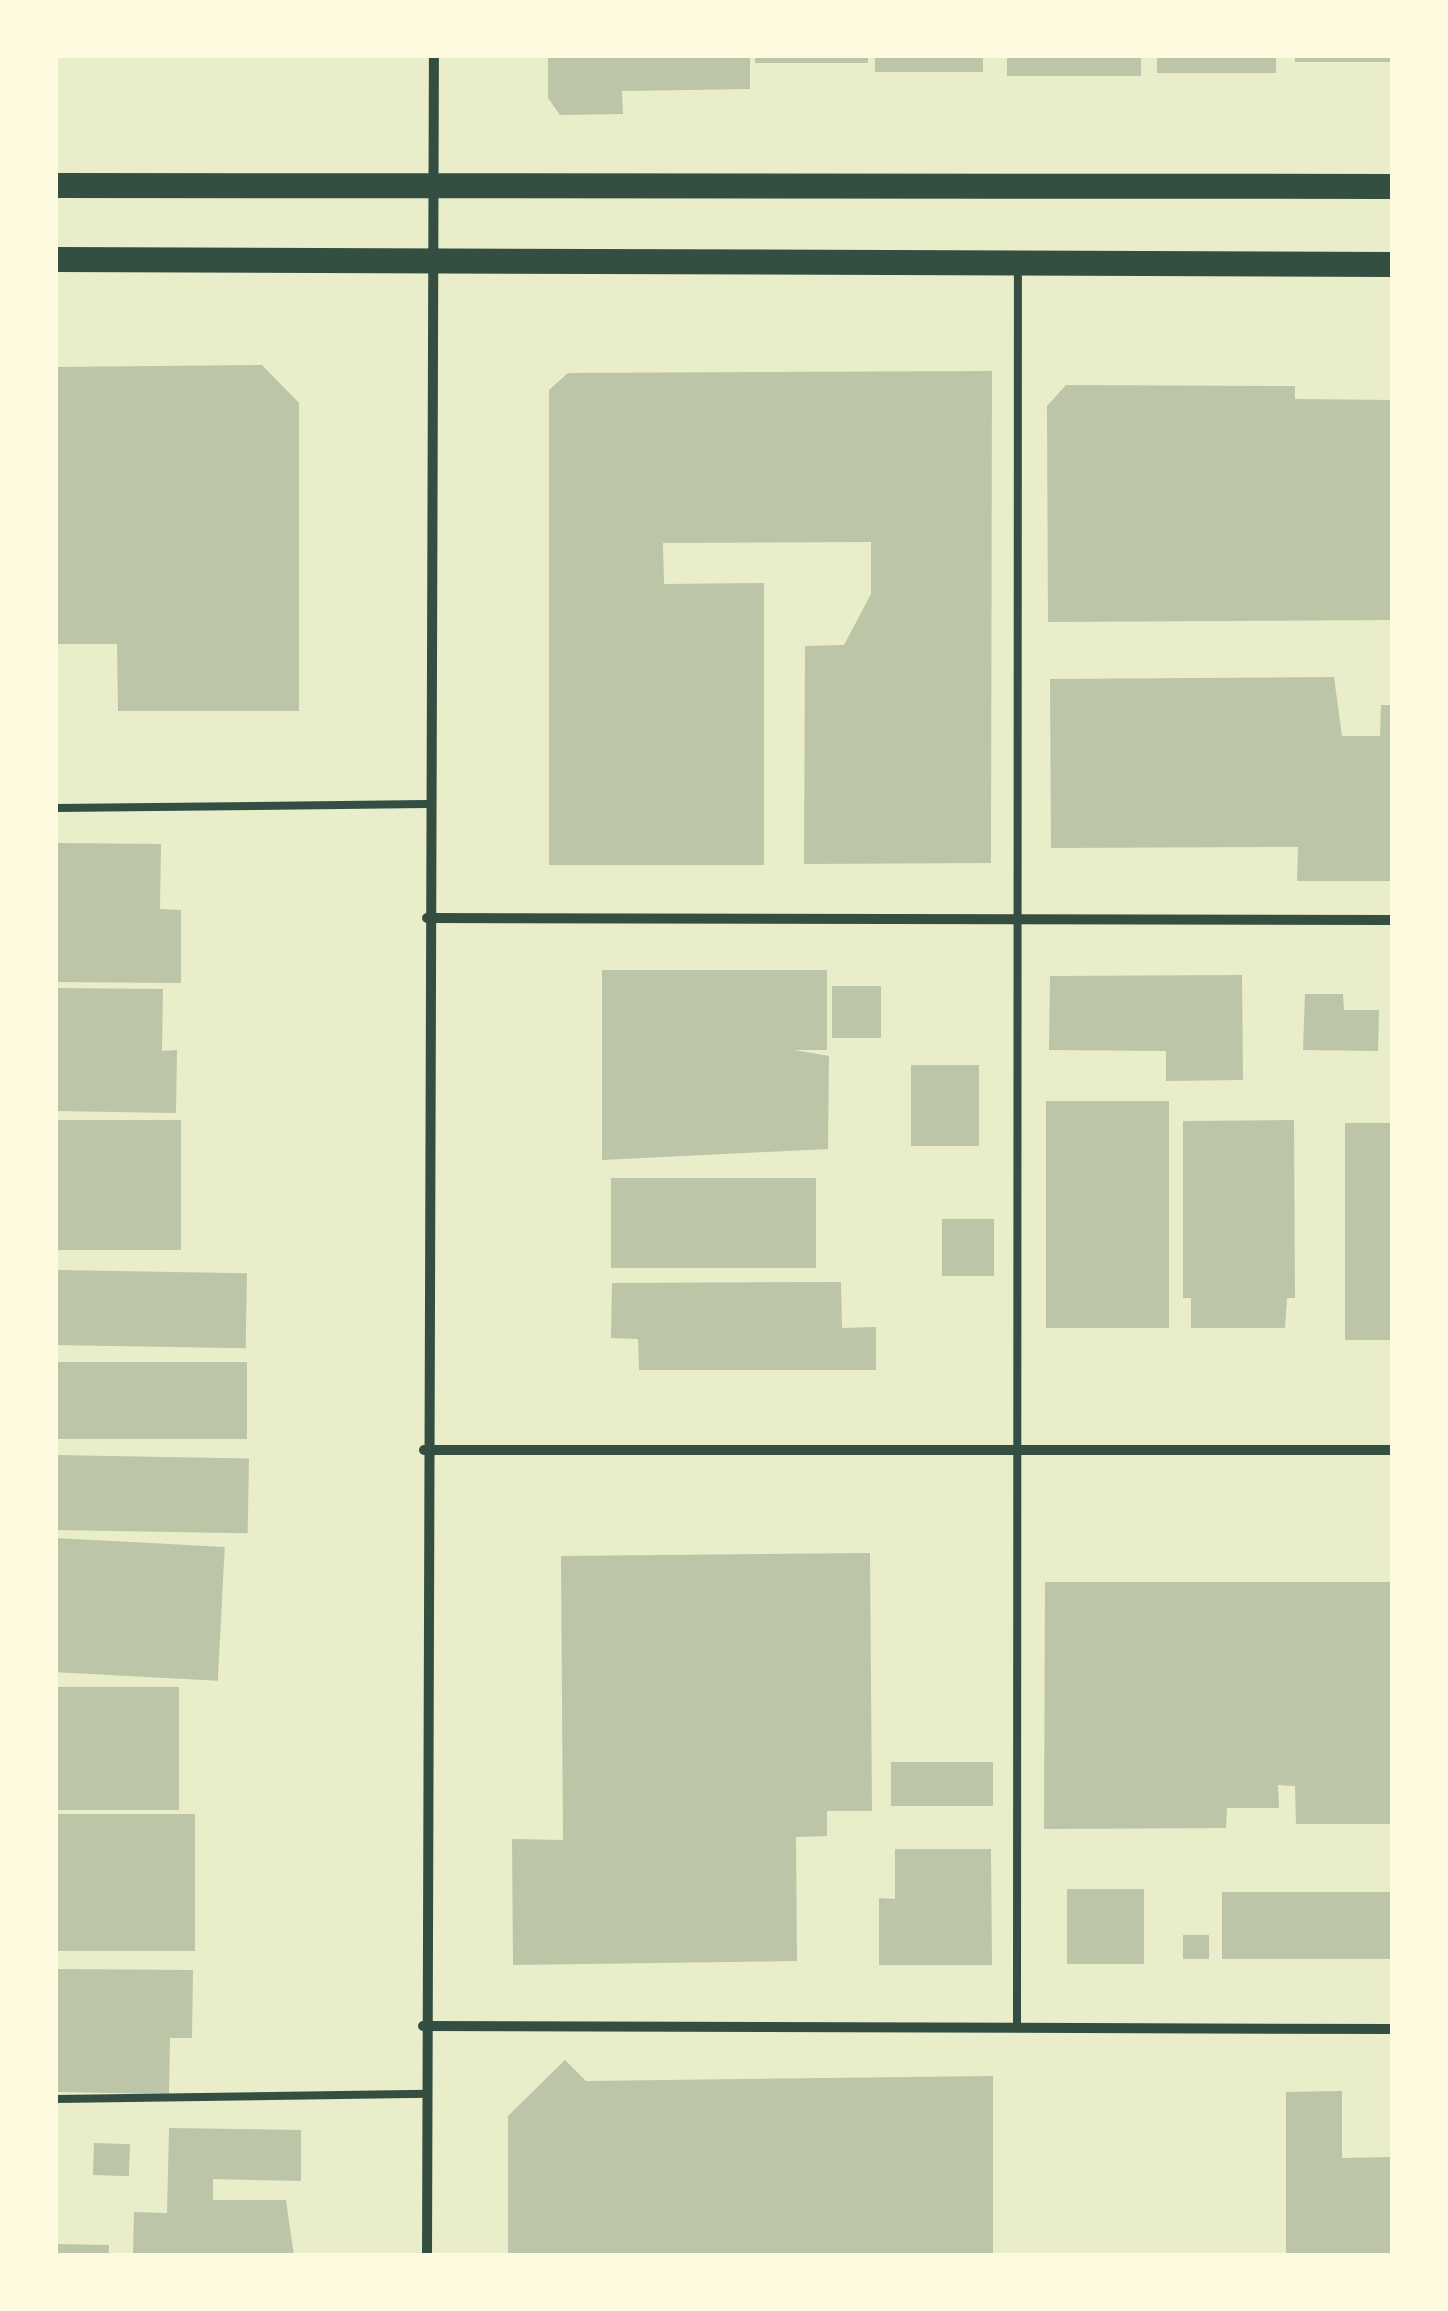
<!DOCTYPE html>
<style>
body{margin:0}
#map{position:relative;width:1448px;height:2311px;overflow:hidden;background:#e9edc9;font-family:Poppins,sans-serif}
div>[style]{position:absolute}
.building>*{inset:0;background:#bcc5a7;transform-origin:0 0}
.service>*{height:8px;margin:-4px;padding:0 4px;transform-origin:4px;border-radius:4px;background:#344e41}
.minor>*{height:10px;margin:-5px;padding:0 5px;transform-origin:5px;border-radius:5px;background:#344e41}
.primary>*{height:25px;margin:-12.5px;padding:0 12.5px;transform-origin:12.5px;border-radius:12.5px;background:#344e41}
span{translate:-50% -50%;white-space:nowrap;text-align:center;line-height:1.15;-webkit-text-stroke:8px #fefae0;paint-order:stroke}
.frame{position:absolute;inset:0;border:58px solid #fefae0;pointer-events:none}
</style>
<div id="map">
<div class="building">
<div style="clip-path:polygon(548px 55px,750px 55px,750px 89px,622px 91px,623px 114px,560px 115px,548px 98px)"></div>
<div style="left:755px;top:55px;width:113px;height:8px"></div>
<div style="left:875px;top:55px;width:108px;height:17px"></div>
<div style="left:1007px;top:55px;width:134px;height:21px"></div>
<div style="left:1157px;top:55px;width:119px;height:18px"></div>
<div style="left:1295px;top:55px;width:98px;height:7px"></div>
<div style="clip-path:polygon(262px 365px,299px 403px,299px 711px,118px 711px,117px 644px,55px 644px,55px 367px)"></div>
<div style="clip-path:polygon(992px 371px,991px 863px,804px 864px,805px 646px,844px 645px,871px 594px,871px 542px,663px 543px,664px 584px,764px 583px,764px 865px,549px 865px,549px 390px,568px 373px)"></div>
<div style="clip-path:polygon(1066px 385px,1295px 386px,1295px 399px,1393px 400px,1393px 620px,1048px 622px,1047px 406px)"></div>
<div style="clip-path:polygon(1334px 677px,1342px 736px,1380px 736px,1381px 705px,1393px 705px,1393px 881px,1297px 881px,1298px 847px,1051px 848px,1050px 679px)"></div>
<div style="clip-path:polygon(55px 843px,161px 844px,160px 909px,181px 910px,181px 983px,55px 982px)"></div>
<div style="clip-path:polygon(602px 970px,827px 970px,827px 1050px,794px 1050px,829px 1056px,828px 1149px,602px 1160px)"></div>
<div style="clip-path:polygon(1242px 975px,1243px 1080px,1166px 1081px,1166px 1051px,1049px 1050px,1050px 976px)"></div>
<div style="left:832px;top:986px;width:49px;height:52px"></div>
<div style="clip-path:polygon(55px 988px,163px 989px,162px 1051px,177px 1050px,176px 1113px,55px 1111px)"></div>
<div style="clip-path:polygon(1305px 994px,1343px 994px,1344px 1010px,1379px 1010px,1378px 1051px,1303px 1050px)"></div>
<div style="left:911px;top:1065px;width:68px;height:81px"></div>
<div style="left:1046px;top:1101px;width:123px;height:227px"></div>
<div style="left:55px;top:1120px;width:126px;height:130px"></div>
<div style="clip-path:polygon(1294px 1120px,1295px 1298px,1287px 1298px,1285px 1328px,1191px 1328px,1191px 1298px,1183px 1298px,1183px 1121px)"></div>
<div style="left:1393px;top:1123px;width:217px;height:48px;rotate:90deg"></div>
<div style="left:611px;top:1178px;width:205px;height:90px"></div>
<div style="left:994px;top:1219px;width:57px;height:52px;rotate:90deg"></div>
<div style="left:55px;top:1270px;width:192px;height:75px;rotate:1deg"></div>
<div style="clip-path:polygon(841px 1282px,842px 1328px,876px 1327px,876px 1370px,639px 1370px,638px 1339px,611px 1338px,612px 1283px)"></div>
<div style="left:55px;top:1362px;width:192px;height:77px"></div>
<div style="left:55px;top:1455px;width:194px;height:75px;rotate:1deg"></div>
<div style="left:55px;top:1538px;width:170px;height:134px;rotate:3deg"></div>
<div style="clip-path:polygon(870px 1553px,872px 1811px,827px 1811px,827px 1836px,796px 1837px,797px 1961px,513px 1965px,512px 1839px,563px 1840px,561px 1556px)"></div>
<div style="clip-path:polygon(1045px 1582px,1393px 1582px,1393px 1824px,1296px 1824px,1295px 1786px,1278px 1785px,1279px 1808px,1227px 1808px,1226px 1828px,1044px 1829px)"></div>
<div style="left:55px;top:1687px;width:124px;height:123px"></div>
<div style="left:891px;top:1762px;width:102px;height:44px"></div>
<div style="left:55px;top:1814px;width:140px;height:137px"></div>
<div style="clip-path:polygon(895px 1849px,991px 1849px,992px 1965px,879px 1965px,879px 1898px,895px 1899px)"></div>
<div style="left:1067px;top:1889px;width:77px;height:75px"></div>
<div style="left:1222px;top:1892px;width:171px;height:67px"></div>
<div style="left:1183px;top:1935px;width:26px;height:24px"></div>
<div style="clip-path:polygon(55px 1969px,193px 1970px,192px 2038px,170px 2038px,169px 2094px,55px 2092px)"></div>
<div style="clip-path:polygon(565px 2060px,586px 2081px,993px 2076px,993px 2256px,508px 2256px,508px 2116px)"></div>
<div style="clip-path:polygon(1342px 2091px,1342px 2158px,1393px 2157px,1393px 2256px,1286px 2256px,1286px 2092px)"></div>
<div style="clip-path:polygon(169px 2128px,301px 2130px,301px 2181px,213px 2179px,213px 2200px,286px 2200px,294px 2256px,133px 2256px,134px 2212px,167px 2213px)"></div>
<div style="left:94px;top:2143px;width:36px;height:32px;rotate:2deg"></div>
<div style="left:55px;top:2244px;width:54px;height:12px;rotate:1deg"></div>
</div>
<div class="service">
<div style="left:55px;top:808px;width:372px;rotate:-0.6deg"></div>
<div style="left:1017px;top:2027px;width:1758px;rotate:-89.97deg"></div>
<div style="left:55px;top:2099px;width:373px;rotate:-0.8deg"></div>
</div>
<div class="minor">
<div style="left:427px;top:918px;width:966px;rotate:0.12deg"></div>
<div style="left:424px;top:1450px;width:969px"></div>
<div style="left:423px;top:2026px;width:970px;rotate:0.18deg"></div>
<div style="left:427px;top:2256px;width:2201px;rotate:-89.82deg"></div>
</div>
<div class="primary">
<div style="left:55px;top:185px;width:1338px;rotate:0.04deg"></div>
<div style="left:55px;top:259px;width:1338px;rotate:0.21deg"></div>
</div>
<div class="frame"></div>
</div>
